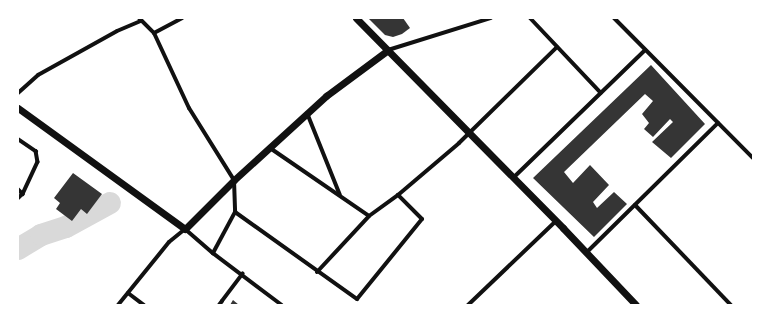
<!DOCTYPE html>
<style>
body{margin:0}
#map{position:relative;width:771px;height:323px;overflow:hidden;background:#fff;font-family:"Golos Text",sans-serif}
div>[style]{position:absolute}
.river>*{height:22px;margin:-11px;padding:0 11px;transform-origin:11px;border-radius:11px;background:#d9d9d9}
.building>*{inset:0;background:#353535}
.pedestrian>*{height:3.5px;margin:-1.75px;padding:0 1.75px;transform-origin:1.75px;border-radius:1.75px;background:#111}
.minor>*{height:4px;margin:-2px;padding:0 2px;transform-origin:2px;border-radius:2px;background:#111}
.tertiary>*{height:7px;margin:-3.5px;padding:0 3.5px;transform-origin:3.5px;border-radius:3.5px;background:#111}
span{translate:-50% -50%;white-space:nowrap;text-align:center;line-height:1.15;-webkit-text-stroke:3.5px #fff;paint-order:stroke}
.frame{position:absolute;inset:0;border:19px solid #fff;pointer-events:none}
</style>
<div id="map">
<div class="river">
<div style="left:18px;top:249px;width:27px;rotate:-31deg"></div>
<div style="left:41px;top:235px;width:26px;rotate:-18deg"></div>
<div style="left:66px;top:227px;width:50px;rotate:-28.6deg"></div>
</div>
<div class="building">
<div style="clip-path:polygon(368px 18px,403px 18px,410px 28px,402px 34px,393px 37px,385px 35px)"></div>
<div style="clip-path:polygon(651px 65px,705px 124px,671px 158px,652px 142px,673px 122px,670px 119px,653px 137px,644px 129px,649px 123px,642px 114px,653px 101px,645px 94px,564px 172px,573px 183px,590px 165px,609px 185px,593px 202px,597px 208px,614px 192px,627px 204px,594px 237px,533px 178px)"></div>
<div style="clip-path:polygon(73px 173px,102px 194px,87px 214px,81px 209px,72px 221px,56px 209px,60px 203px,54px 198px)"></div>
<div style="clip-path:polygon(233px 300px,239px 305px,230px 305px)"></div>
</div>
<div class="pedestrian">
<div style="left:18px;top:139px;width:22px;rotate:34deg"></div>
<div style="left:36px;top:151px;width:11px;rotate:80deg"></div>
<div style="left:38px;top:162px;width:35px;rotate:115deg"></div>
<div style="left:18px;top:189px;width:7px;rotate:45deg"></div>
<div style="left:23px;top:194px;width:7px;rotate:135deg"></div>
<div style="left:213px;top:253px;width:86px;rotate:37deg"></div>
<div style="left:222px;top:301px;width:34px;rotate:-53deg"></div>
</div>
<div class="minor">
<div style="left:139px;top:18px;width:21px;rotate:45deg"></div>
<div style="left:154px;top:33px;width:83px;rotate:65deg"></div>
<div style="left:189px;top:108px;width:85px;rotate:58deg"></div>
<div style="left:234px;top:180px;width:32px;rotate:88deg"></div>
<div style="left:235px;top:212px;width:150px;rotate:35.5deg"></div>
<div style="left:357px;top:299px;width:103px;rotate:-50.9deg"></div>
<div style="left:422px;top:219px;width:34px;rotate:-135deg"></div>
<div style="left:530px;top:18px;width:103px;rotate:46.6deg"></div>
<div style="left:614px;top:18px;width:197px;rotate:45.2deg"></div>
<div style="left:154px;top:33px;width:32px;rotate:-28deg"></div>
<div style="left:388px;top:50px;width:108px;rotate:-17.3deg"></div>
<div style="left:18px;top:93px;width:27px;rotate:-42deg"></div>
<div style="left:38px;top:75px;width:90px;rotate:-29.1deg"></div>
<div style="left:117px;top:31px;width:25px;rotate:-23deg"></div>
<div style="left:307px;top:113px;width:88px;rotate:68.1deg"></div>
<div style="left:270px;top:148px;width:120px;rotate:34.5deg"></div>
<div style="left:513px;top:178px;width:184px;rotate:-44.1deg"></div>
<div style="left:635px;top:205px;width:139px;rotate:46.2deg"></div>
<div style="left:587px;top:252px;width:184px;rotate:-44.6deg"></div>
<div style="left:317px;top:272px;width:76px;rotate:-47.1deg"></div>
<div style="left:369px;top:216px;width:36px;rotate:-36deg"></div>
<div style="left:398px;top:195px;width:80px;rotate:-40.4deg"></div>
<div style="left:459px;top:143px;width:137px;rotate:-44.4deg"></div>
<div style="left:128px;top:293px;width:20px;rotate:37deg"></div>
<div style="left:118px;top:305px;width:81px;rotate:-51deg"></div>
<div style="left:169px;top:242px;width:21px;rotate:-39deg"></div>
<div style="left:185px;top:229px;width:37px;rotate:41deg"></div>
<div style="left:213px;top:253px;width:47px;rotate:-61.8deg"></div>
<div style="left:219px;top:305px;width:5px;rotate:-53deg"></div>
<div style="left:468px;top:305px;width:122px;rotate:-43.7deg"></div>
</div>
<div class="tertiary">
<div style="left:356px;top:18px;width:295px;rotate:45.4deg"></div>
<div style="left:563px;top:228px;width:106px;rotate:46.5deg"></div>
<div style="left:18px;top:108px;width:206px;rotate:35.9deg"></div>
<div style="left:185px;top:229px;width:69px;rotate:-45deg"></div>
<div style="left:234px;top:180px;width:125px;rotate:-42.4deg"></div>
<div style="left:326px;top:96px;width:77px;rotate:-36.6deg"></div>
</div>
<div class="frame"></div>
</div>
